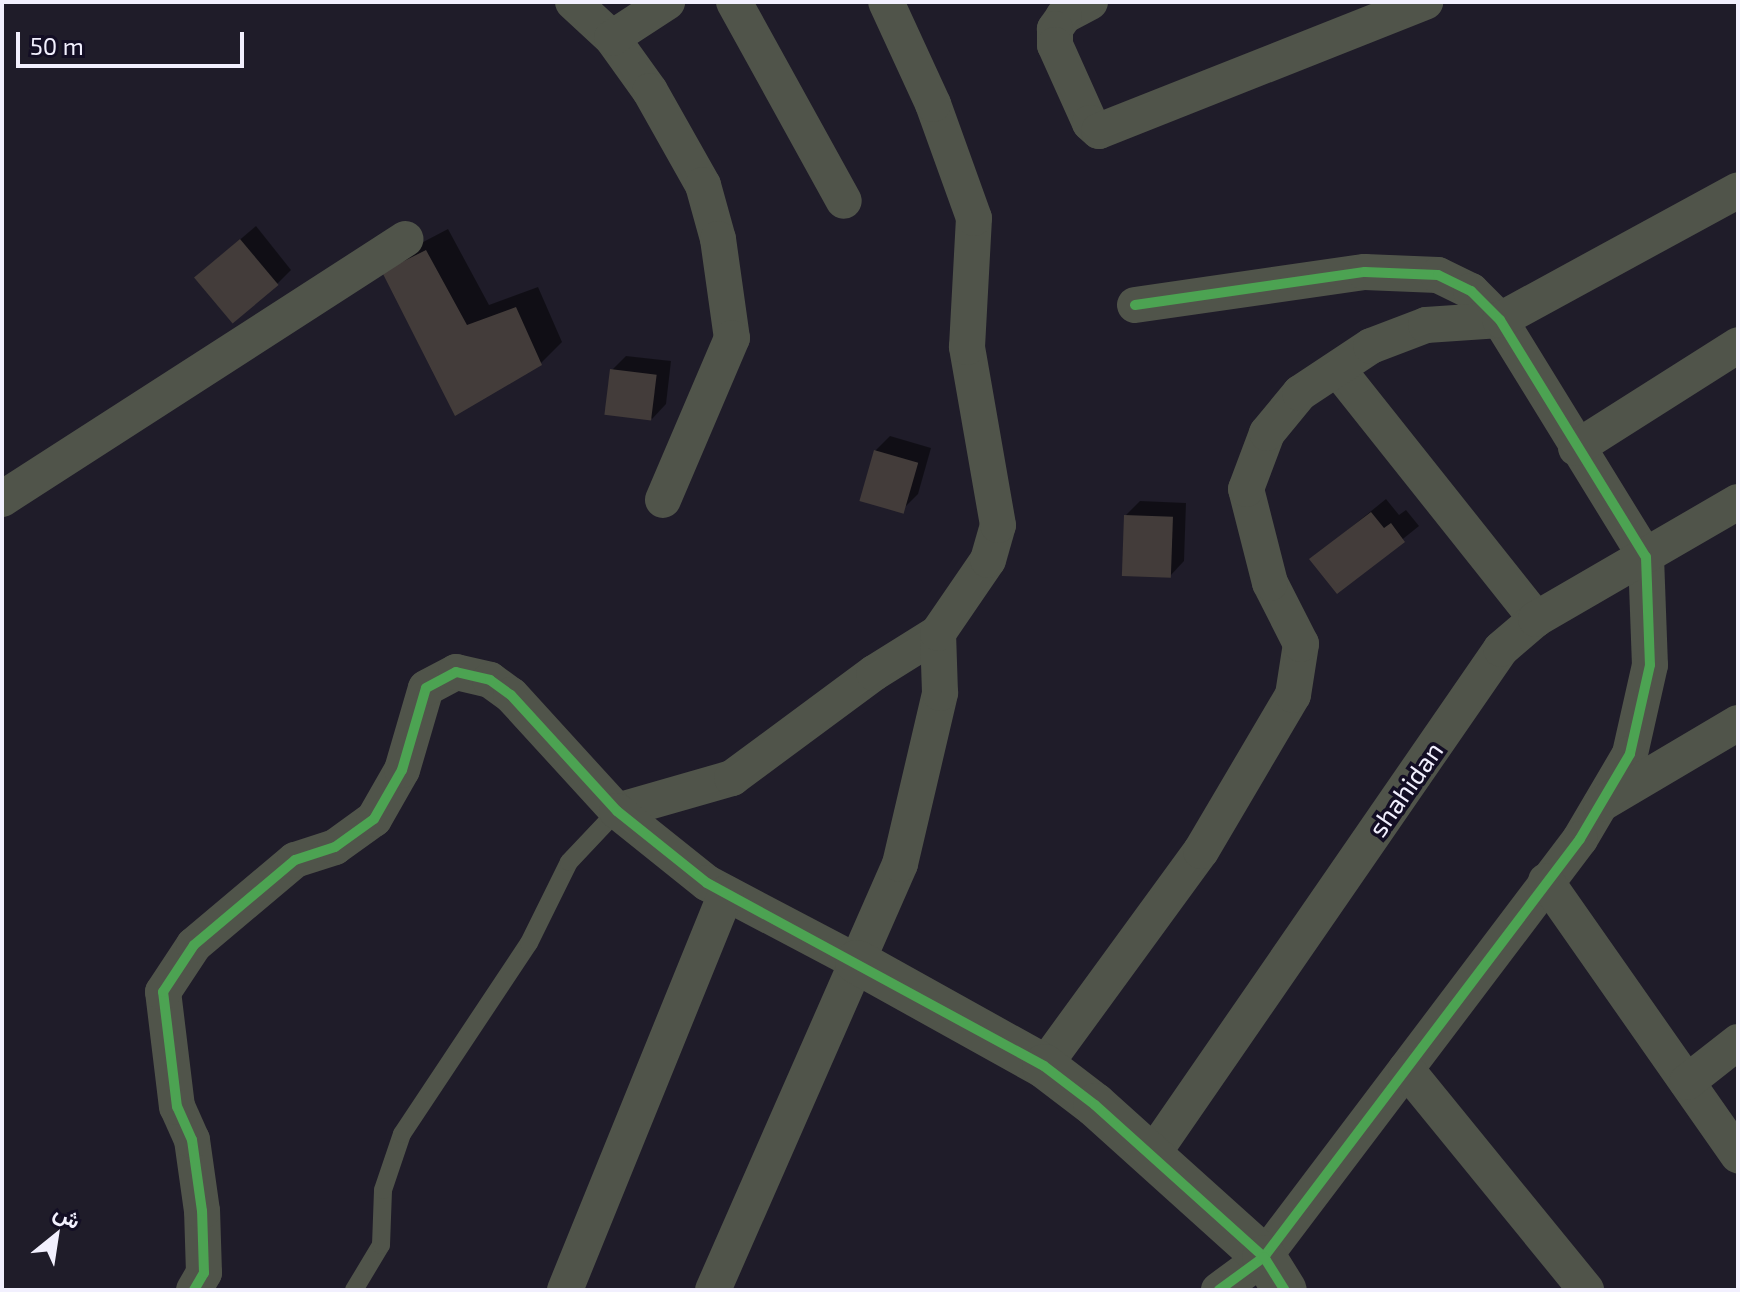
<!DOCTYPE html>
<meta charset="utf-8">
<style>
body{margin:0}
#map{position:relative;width:1740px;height:1292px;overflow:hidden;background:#1f1c29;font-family:"Exo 2",Vazirmatn,sans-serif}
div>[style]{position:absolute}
.shadow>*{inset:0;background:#0007}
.building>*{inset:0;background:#433c3a;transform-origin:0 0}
.service>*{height:18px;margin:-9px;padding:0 9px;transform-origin:9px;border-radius:9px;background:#50544a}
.minor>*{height:36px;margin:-18px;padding:0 18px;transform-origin:18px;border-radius:18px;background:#50544a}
.tertiary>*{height:44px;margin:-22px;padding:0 22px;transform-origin:22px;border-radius:22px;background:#50544a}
.cycleway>*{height:10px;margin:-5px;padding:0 5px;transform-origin:5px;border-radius:5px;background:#4ca352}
span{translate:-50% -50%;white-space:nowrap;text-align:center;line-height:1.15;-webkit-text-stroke:7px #130e24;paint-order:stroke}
.street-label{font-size:26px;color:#f2f0fe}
.frame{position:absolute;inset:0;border:4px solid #f2f0fe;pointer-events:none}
.north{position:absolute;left:16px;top:1196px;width:80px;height:80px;-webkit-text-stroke:6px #130e24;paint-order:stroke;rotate:30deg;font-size:22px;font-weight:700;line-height:32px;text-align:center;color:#f2f0fe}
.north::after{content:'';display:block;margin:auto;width:28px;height:36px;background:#f2f0fe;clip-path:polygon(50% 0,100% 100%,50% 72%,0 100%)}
.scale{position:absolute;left:16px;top:32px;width:228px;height:36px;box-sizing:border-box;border:4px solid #f2f0fe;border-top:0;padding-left:10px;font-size:24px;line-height:28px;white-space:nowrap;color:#f2f0fe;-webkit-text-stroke:6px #130e24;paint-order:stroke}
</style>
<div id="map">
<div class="shadow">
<div style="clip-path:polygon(256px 226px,291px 270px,277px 284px,196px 277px)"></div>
<div style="clip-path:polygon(448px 229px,489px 305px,538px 287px,562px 342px,540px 364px,456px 413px,384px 272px,406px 251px)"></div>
<div style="clip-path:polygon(626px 356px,671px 361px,666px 404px,652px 419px,612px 370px)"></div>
<div style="clip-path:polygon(890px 436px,931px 448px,918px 494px,903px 509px,875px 451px)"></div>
<div style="clip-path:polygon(1386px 499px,1399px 515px,1406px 510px,1419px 526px,1337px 592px,1312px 559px)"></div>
<div style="clip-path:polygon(1140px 501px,1186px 503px,1184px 561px,1170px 576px,1126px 515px)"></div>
</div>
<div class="building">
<div style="left:240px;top:239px;width:60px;height:60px;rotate:50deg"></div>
<div style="clip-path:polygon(426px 250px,467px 325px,516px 307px,542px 365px,455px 416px,382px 272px)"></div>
<div style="left:610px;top:369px;width:47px;height:46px;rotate:7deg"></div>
<div style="left:874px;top:450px;width:46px;height:53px;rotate:16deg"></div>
<div style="clip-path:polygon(1371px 512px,1384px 528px,1391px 523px,1405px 542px,1337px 594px,1309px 559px)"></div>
<div style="left:1124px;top:515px;width:49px;height:61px;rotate:2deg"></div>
</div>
<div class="service">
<div style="left:354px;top:1290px;width:52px;rotate:-59deg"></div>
<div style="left:381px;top:1245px;width:55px;rotate:-87.9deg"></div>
<div style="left:383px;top:1190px;width:59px;rotate:-71.3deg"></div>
<div style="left:402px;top:1134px;width:229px;rotate:-56.4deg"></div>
<div style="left:529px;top:943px;width:90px;rotate:-63.7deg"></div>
<div style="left:569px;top:862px;width:70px;rotate:-46.7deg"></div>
</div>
<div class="minor">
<div style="left:573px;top:2px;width:53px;rotate:42.7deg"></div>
<div style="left:612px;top:38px;width:65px;rotate:54.4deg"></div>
<div style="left:650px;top:91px;width:108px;rotate:60.6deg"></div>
<div style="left:703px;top:185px;width:56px;rotate:74.5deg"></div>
<div style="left:718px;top:239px;width:100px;rotate:82deg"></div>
<div style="left:732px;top:338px;width:176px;rotate:113.1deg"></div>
<div style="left:734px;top:2px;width:227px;rotate:61.1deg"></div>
<div style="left:1090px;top:2px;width:30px;rotate:152deg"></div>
<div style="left:1064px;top:16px;width:16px;rotate:125deg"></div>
<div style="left:1055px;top:29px;width:16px;rotate:90deg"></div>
<div style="left:1055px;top:45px;width:85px;rotate:65.8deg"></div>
<div style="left:1090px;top:123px;width:12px;rotate:42deg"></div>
<div style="left:1099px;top:131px;width:351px;rotate:-21.6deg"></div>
<div style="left:612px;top:38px;width:66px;rotate:-33.2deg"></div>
<div style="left:1135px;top:305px;width:232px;rotate:-8.2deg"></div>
<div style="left:1365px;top:272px;width:73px;rotate:2.4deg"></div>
<div style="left:1438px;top:275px;width:37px;rotate:26deg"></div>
<div style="left:1471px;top:291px;width:41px;rotate:45deg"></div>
<div style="left:1500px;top:320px;width:278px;rotate:58.4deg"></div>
<div style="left:1646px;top:557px;width:108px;rotate:87.9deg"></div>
<div style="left:1650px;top:665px;width:91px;rotate:102.7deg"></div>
<div style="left:1630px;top:754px;width:99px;rotate:120.5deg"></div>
<div style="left:1580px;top:839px;width:524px;rotate:127.09deg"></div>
<div style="left:1264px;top:1257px;width:56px;rotate:143.7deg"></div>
<div style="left:1339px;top:371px;width:317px;rotate:51.5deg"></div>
<div style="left:1576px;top:448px;width:192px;rotate:-32.4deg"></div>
<div style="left:2px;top:499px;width:480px;rotate:-32.8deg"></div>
<div style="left:1601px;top:804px;width:159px;rotate:-30.6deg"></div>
<div style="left:617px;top:811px;width:120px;rotate:-16deg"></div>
<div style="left:732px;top:778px;width:177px;rotate:-36.5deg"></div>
<div style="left:874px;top:673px;width:75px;rotate:-32deg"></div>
<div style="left:1546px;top:881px;width:335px;rotate:55deg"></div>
<div style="left:1044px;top:1066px;width:266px;rotate:-53.9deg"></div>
<div style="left:1201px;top:851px;width:181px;rotate:-59.5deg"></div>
<div style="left:1293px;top:695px;width:52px;rotate:-81.1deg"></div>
<div style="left:1301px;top:644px;width:68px;rotate:-116.9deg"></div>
<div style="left:1270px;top:583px;width:97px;rotate:-104.3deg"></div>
<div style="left:1246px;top:489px;width:60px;rotate:-69.4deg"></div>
<div style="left:1267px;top:433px;width:52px;rotate:-50.5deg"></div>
<div style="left:1300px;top:393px;width:85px;rotate:-33.5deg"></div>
<div style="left:1371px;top:346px;width:59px;rotate:-20.9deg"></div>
<div style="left:1426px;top:325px;width:74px;rotate:-3.9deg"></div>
<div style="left:1500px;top:320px;width:271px;rotate:-28.6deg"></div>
<div style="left:1406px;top:1069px;width:285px;rotate:50.8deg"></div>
<div style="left:1687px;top:1082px;width:65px;rotate:-38.1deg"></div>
<div style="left:1150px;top:1158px;width:618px;rotate:-55.41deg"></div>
<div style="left:1501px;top:649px;width:46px;rotate:-40.6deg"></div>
<div style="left:1536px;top:619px;width:233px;rotate:-30.1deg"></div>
<div style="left:194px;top:1290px;width:20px;rotate:-60deg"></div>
<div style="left:204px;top:1273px;width:62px;rotate:-91.8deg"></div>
<div style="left:202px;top:1211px;width:72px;rotate:-98deg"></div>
<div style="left:192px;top:1140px;width:36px;rotate:-114deg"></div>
<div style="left:177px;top:1107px;width:116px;rotate:-96.9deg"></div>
<div style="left:163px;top:992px;width:56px;rotate:-56.6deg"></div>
<div style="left:194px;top:945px;width:132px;rotate:-40.1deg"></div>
<div style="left:295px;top:860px;width:42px;rotate:-18deg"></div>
<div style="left:335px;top:847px;width:48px;rotate:-35.7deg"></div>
<div style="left:374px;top:819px;width:56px;rotate:-60.3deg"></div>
<div style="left:402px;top:770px;width:85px;rotate:-73.7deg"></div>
<div style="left:426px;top:688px;width:34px;rotate:-28deg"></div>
<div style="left:456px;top:672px;width:35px;rotate:13deg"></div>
<div style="left:490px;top:680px;width:26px;rotate:36deg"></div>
<div style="left:511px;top:695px;width:157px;rotate:47.6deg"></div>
<div style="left:617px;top:811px;width:115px;rotate:38.7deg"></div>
<div style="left:707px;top:883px;width:170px;rotate:27.8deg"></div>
<div style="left:565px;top:1290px;width:428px;rotate:-67.9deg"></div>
<div style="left:713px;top:1290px;width:465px;rotate:-66.3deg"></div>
<div style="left:900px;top:864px;width:176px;rotate:-76.8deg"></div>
<div style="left:940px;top:693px;width:60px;rotate:-91.9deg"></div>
<div style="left:938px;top:633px;width:88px;rotate:-55.6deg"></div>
<div style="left:988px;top:560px;width:36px;rotate:-74deg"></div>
<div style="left:998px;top:525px;width:181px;rotate:-99.9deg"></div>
<div style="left:967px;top:347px;width:129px;rotate:-86.9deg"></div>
<div style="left:974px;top:218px;width:121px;rotate:-109.8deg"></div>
<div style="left:933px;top:104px;width:112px;rotate:-114.7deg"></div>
</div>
<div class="tertiary">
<div style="left:857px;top:962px;width:214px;rotate:29.1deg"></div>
<div style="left:1044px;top:1066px;width:64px;rotate:37.4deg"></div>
<div style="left:1095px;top:1105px;width:227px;rotate:42deg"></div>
<div style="left:1264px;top:1257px;width:39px;rotate:58deg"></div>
</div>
<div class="cycleway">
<div style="left:1135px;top:305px;width:232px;rotate:-8.2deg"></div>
<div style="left:1365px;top:272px;width:73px;rotate:2.4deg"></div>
<div style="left:1438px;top:275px;width:37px;rotate:26deg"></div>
<div style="left:1471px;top:291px;width:41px;rotate:45deg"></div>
<div style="left:1500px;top:320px;width:278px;rotate:58.4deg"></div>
<div style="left:1646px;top:557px;width:108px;rotate:87.9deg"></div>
<div style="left:1650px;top:665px;width:91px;rotate:102.7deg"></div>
<div style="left:1630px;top:754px;width:99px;rotate:120.5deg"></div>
<div style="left:1580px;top:839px;width:524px;rotate:127.09deg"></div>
<div style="left:1264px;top:1257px;width:56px;rotate:143.7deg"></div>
<div style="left:194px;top:1290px;width:20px;rotate:-60deg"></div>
<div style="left:204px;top:1273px;width:62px;rotate:-91.8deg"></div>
<div style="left:202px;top:1211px;width:72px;rotate:-98deg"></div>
<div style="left:192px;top:1140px;width:36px;rotate:-114deg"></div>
<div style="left:177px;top:1107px;width:116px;rotate:-96.9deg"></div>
<div style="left:163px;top:992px;width:56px;rotate:-56.6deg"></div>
<div style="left:194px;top:945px;width:132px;rotate:-40.1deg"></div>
<div style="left:295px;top:860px;width:42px;rotate:-18deg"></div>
<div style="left:335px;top:847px;width:48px;rotate:-35.7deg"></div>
<div style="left:374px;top:819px;width:56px;rotate:-60.3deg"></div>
<div style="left:402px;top:770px;width:85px;rotate:-73.7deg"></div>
<div style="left:426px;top:688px;width:34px;rotate:-28deg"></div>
<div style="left:456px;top:672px;width:35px;rotate:13deg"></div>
<div style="left:490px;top:680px;width:26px;rotate:36deg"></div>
<div style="left:511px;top:695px;width:157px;rotate:47.6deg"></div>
<div style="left:617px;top:811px;width:115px;rotate:38.7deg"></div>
<div style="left:707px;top:883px;width:383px;rotate:28.5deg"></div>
<div style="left:1044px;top:1066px;width:64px;rotate:37.4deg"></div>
<div style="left:1095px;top:1105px;width:227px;rotate:42deg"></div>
<div style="left:1264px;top:1257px;width:39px;rotate:58deg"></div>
</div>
<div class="street-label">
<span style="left:1405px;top:789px;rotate:-55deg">shahidan</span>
</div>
<div class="frame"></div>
<div class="north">ش</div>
<div class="scale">50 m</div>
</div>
